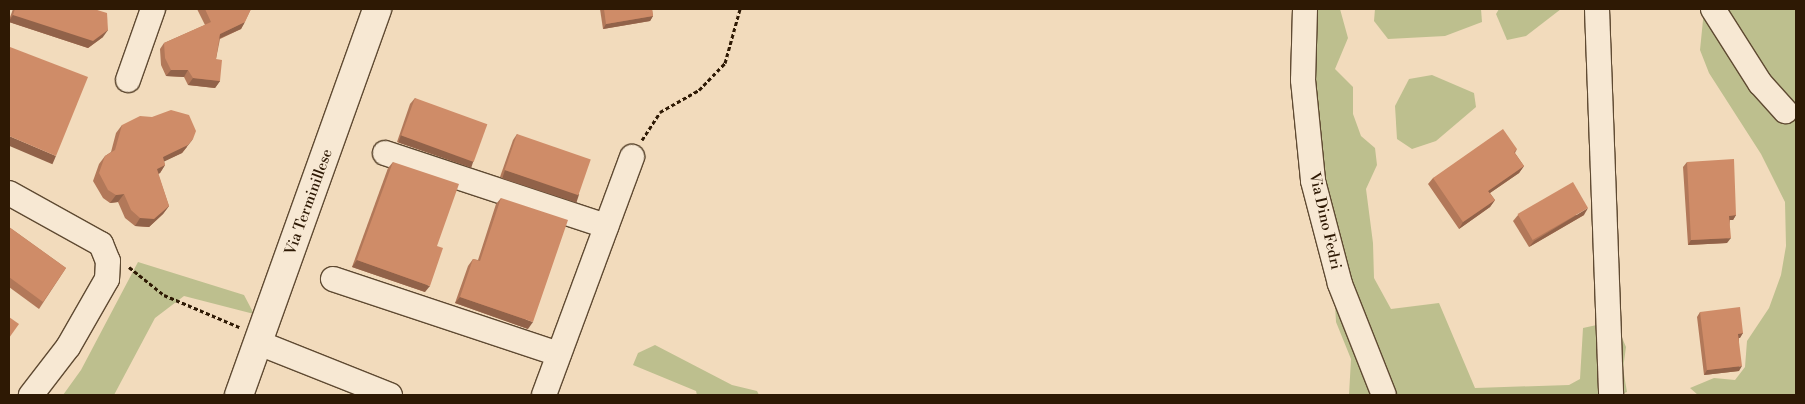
<!DOCTYPE html>
<style>
body{margin:0}
#map{position:relative;width:1805px;height:404px;overflow:hidden;background:#f2dbbc;font-family:"Libre Bodoni",serif}
div>[style]{position:absolute}
.green>*{inset:0;background:#bdbf8e}
.path>*{height:3px;margin-top:-1.5px;transform-origin:0;background:repeating-linear-gradient(90deg,#2e1904 0 4px,transparent 0 6.5px)}
.roads{filter:drop-shadow(1px 0 #5f4a32) drop-shadow(-1px 0 #5f4a32) drop-shadow(0 1px #5f4a32) drop-shadow(0 -1px #5f4a32)}
.minor>*{height:24px;margin:-12px;padding:0 12px;transform-origin:12px;border-radius:12px;background:#f7e8d3}
.secondary>*{height:28px;margin:-14px;padding:0 14px;transform-origin:14px;border-radius:14px;background:#f7e8d3}
.wall>*{inset:0;background:#b27859}
.shaded-wall>*{inset:0;background:#916249;transform-origin:0 0}
.building>*{inset:0;background:#cf8c68;transform-origin:0 0}
span{translate:-50% -50%;white-space:nowrap;text-align:center;line-height:1.15;-webkit-text-stroke:5px #f7e8d3;paint-order:stroke}
.street-label{font-size:15px;color:#2e1904}
.frame{position:absolute;inset:0;border:10px solid #2e1904;pointer-events:none}
</style>
<div id="map">
<div class="green">
<div style="clip-path:polygon(1311px 9px,1340px 9px,1348px 38px,1335px 69px,1353px 87px,1353px 114px,1361px 136px,1375px 148px,1377px 165px,1366px 189px,1373px 243px,1374px 278px,1391px 309px,1439px 303px,1475px 388px,1569px 385px,1580px 379px,1583px 328px,1615px 321px,1626px 347px,1623px 369px,1627px 392px,1619px 395px,1349px 395px,1351px 359px,1336px 322px,1332px 255px,1322px 184px,1297px 145px)"></div>
<div style="clip-path:polygon(1375px 9px,1481px 9px,1482px 22px,1445px 36px,1388px 39px,1374px 21px)"></div>
<div style="clip-path:polygon(1499px 9px,1561px 9px,1526px 36px,1507px 40px,1496px 14px)"></div>
<div style="clip-path:polygon(1723px 9px,1796px 9px,1796px 111px,1766px 78px)"></div>
<div style="clip-path:polygon(1704px 10px,1788px 119px,1796px 117px,1796px 395px,1698px 395px,1690px 388px,1714px 378px,1735px 380px,1745px 367px,1747px 341px,1769px 308px,1781px 275px,1786px 246px,1785px 202px,1761px 154px,1709px 73px,1700px 50px)"></div>
<div style="clip-path:polygon(1432px 75px,1474px 93px,1476px 107px,1436px 141px,1412px 149px,1397px 139px,1395px 106px,1409px 79px)"></div>
<div style="clip-path:polygon(138px 262px,244px 295px,254px 314px,184px 296px,155px 318px,114px 395px,63px 395px,81px 370px)"></div>
<div style="clip-path:polygon(655px 345px,732px 385px,757px 391px,759px 395px,697px 395px,696px 391px,633px 365px,638px 353px)"></div>
</div>
<div class="path">
<div style="left:642px;top:140px;width:33px;rotate:-57deg"></div>
<div style="left:660px;top:112px;width:45px;rotate:-29.4deg"></div>
<div style="left:699px;top:90px;width:37px;rotate:-46deg"></div>
<div style="left:725px;top:63px;width:56px;rotate:-74.5deg"></div>
<div style="left:129px;top:267px;width:45px;rotate:38.7deg"></div>
<div style="left:164px;top:295px;width:82px;rotate:23.1deg"></div>
</div>
<div class="roads">
<div class="minor">
<div style="left:1305px;top:9px;width:71px;rotate:91.6deg"></div>
<div style="left:1303px;top:80px;width:101px;rotate:84.3deg"></div>
<div style="left:1313px;top:181px;width:106px;rotate:75.3deg"></div>
<div style="left:1340px;top:284px;width:119px;rotate:68.4deg"></div>
<div style="left:1597px;top:9px;width:386px;rotate:87.9deg"></div>
<div style="left:1713px;top:9px;width:88px;rotate:57.6deg"></div>
<div style="left:1760px;top:83px;width:38px;rotate:48deg"></div>
<div style="left:128px;top:80px;width:75px;rotate:-70.6deg"></div>
<div style="left:385px;top:153px;width:233px;rotate:18.3deg"></div>
<div style="left:9px;top:193px;width:105px;rotate:29deg"></div>
<div style="left:101px;top:244px;width:18px;rotate:68deg"></div>
<div style="left:108px;top:261px;width:18px;rotate:93deg"></div>
<div style="left:107px;top:279px;width:78px;rotate:119.8deg"></div>
<div style="left:68px;top:347px;width:61px;rotate:127.6deg"></div>
<div style="left:333px;top:279px;width:238px;rotate:18.4deg"></div>
<div style="left:259px;top:343px;width:141px;rotate:21.7deg"></div>
<div style="left:544px;top:395px;width:254px;rotate:-69.7deg"></div>
</div>
<div class="secondary">
<div style="left:239px;top:395px;width:410px;rotate:-70.3deg"></div>
</div>
</div>
<div class="wall">
<div style="clip-path:polygon(13px 9px,94px 9px,103px 37px,88px 48px,9px 22px,9px 20px)"></div>
<div style="clip-path:polygon(197px 9px,251px 9px,241px 29px,220px 39px,216px 59px,220px 81px,215px 88px,188px 85px,184px 77px,166px 76px,161px 65px,160px 49px,164px 43px,205px 25px)"></div>
<div style="clip-path:polygon(600px 9px,652px 9px,653px 16px,650px 21px,603px 29px)"></div>
<div style="clip-path:polygon(415px 98px,470px 167px,397px 142px,410px 104px)"></div>
<div style="clip-path:polygon(122px 125px,187px 147px,182px 153px,164px 161px,165px 165px,160px 173px,158px 174px,169px 206px,163px 214px,149px 227px,135px 226px,125px 218px,118px 202px,110px 203px,103px 198px,93px 181px,99px 164px,105px 156px,111px 152px,116px 133px)"></div>
<div style="clip-path:polygon(517px 134px,574px 201px,500px 177px,513px 140px)"></div>
<div style="clip-path:polygon(1517px 149px,1515px 153px,1524px 166px,1519px 173px,1490px 193px,1495px 200px,1490px 207px,1459px 229px,1428px 184px,1433px 178px)"></div>
<div style="clip-path:polygon(393px 162px,437px 246px,425px 292px,352px 267px,388px 168px)"></div>
<div style="clip-path:polygon(1687px 162px,1736px 215px,1733px 220px,1730px 220px,1727px 243px,1688px 245px,1683px 167px)"></div>
<div style="clip-path:polygon(501px 198px,528px 329px,455px 303px,468px 266px,473px 259px,478px 260px,496px 204px)"></div>
<div style="clip-path:polygon(1518px 215px,1584px 215px,1529px 247px,1513px 221px)"></div>
<div style="clip-path:polygon(9px 227px,66px 268px,39px 309px,9px 287px)"></div>
<div style="clip-path:polygon(1700px 312px,1743px 333px,1739px 338px,1739px 371px,1704px 375px,1697px 317px)"></div>
</div>
<div class="shaded-wall">
<div style="clip-path:polygon(13px 15px,108px 30px,103px 37px,88px 48px,9px 22px,9px 21px)"></div>
<div style="clip-path:polygon(653px 16px,650px 21px,603px 29px,606px 24px)"></div>
<div style="clip-path:polygon(245px 22px,241px 29px,216px 40px,220px 34px)"></div>
<div style="clip-path:polygon(171px 70px,188px 70px,184px 77px,166px 76px)"></div>
<div style="clip-path:polygon(193px 78px,220px 81px,215px 88px,188px 85px)"></div>
<div style="left:401px;top:135px;width:77px;height:8px;rotate:19deg"></div>
<div style="left:9px;top:136px;width:51px;height:9px;rotate:23deg"></div>
<div style="clip-path:polygon(193px 139px,182px 153px,157px 165px,163px 157px)"></div>
<div style="clip-path:polygon(165px 165px,160px 173px,151px 177px,157px 169px)"></div>
<div style="clip-path:polygon(1524px 166px,1519px 173px,1484px 197px,1488px 191px)"></div>
<div style="left:505px;top:170px;width:78px;height:9px;rotate:18deg"></div>
<div style="clip-path:polygon(124px 194px,118px 202px,110px 203px,116px 195px)"></div>
<div style="clip-path:polygon(1495px 200px,1490px 207px,1459px 229px,1463px 222px)"></div>
<div style="clip-path:polygon(169px 206px,163px 214px,149px 227px,135px 226px,140px 218px)"></div>
<div style="clip-path:polygon(1588px 208px,1584px 215px,1529px 247px,1534px 241px)"></div>
<div style="clip-path:polygon(1736px 215px,1733px 220px,1726px 220px,1729px 216px)"></div>
<div style="clip-path:polygon(1731px 238px,1727px 243px,1688px 245px,1691px 240px)"></div>
<div style="clip-path:polygon(357px 260px,430px 286px,425px 292px,352px 267px)"></div>
<div style="clip-path:polygon(460px 297px,533px 322px,528px 329px,455px 303px)"></div>
<div style="clip-path:polygon(1743px 333px,1740px 338px,1735px 338px,1738px 334px)"></div>
<div style="clip-path:polygon(1742px 366px,1739px 371px,1704px 375px,1707px 370px)"></div>
</div>
<div class="building">
<div style="clip-path:polygon(15px 9px,94px 9px,107px 13px,108px 30px,93px 41px,13px 15px)"></div>
<div style="clip-path:polygon(205px 9px,251px 9px,245px 22px,220px 34px,216px 59px,222px 60px,220px 81px,193px 78px,188px 70px,171px 70px,165px 58px,164px 43px,211px 22px)"></div>
<div style="clip-path:polygon(604px 9px,652px 9px,653px 16px,606px 24px)"></div>
<div style="clip-path:polygon(10px 47px,88px 77px,56px 156px,9px 136px,9px 50px)"></div>
<div style="left:415px;top:98px;width:77px;height:40px;rotate:20deg"></div>
<div style="clip-path:polygon(171px 110px,189px 115px,196px 131px,193px 139px,188px 145px,163px 157px,165px 165px,157px 169px,169px 206px,154px 219px,140px 218px,131px 210px,124px 194px,116px 195px,108px 190px,99px 173px,105px 156px,115px 150px,122px 125px,140px 116px,152px 117px)"></div>
<div style="clip-path:polygon(1503px 129px,1517px 149px,1514px 152px,1524px 166px,1488px 191px,1495px 200px,1463px 222px,1433px 178px)"></div>
<div style="left:517px;top:134px;width:78px;height:38px;rotate:19deg"></div>
<div style="clip-path:polygon(1734px 159px,1736px 215px,1729px 216px,1731px 238px,1691px 240px,1687px 162px)"></div>
<div style="clip-path:polygon(393px 162px,459px 184px,437px 246px,443px 248px,430px 286px,357px 260px)"></div>
<div style="left:1573px;top:182px;width:30px;height:64px;rotate:60deg"></div>
<div style="clip-path:polygon(501px 198px,568px 220px,533px 322px,460px 297px,473px 259px,480px 261px)"></div>
<div style="clip-path:polygon(9px 227px,66px 268px,43px 302px,9px 277px)"></div>
<div style="clip-path:polygon(1740px 307px,1743px 333px,1738px 334px,1742px 366px,1707px 370px,1700px 312px)"></div>
<div style="clip-path:polygon(9px 317px,19px 324px,9px 338px)"></div>
</div>
<div class="street-label">
<span style="left:309px;top:202px;rotate:-70deg">Via Terminillese</span>
<span style="left:1325px;top:221px;rotate:77deg">Via Dino Fedri</span>
</div>
<div class="frame"></div>
</div>
